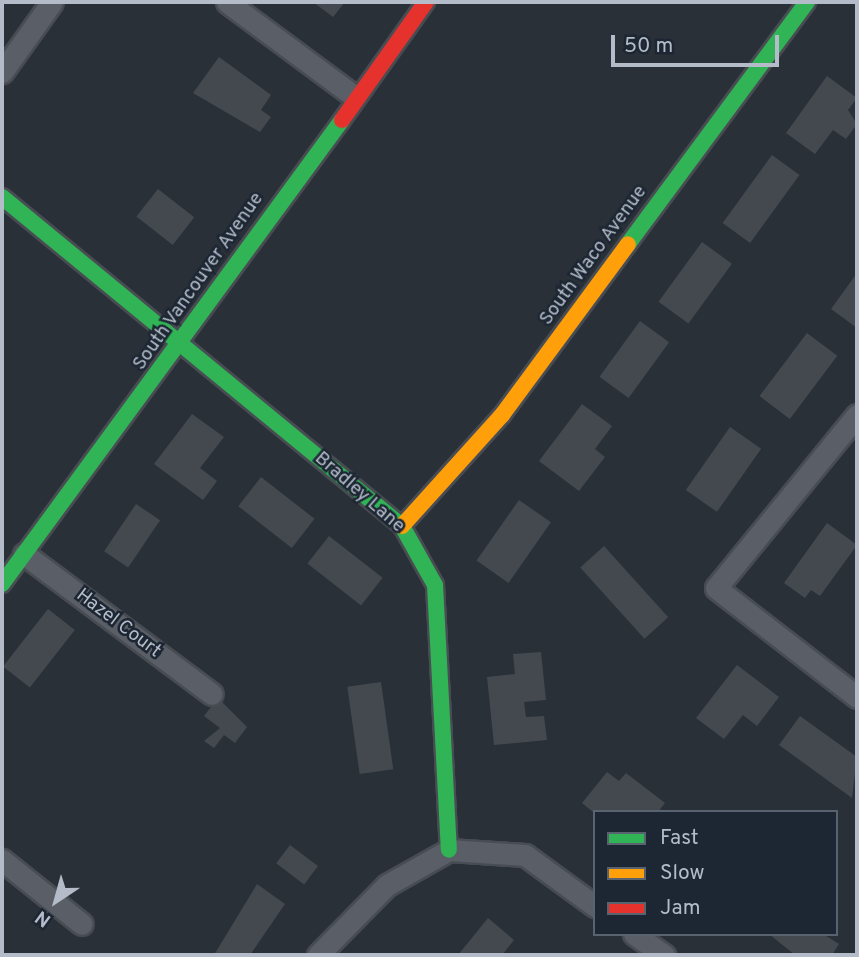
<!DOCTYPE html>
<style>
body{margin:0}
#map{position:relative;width:859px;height:957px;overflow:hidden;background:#2a3038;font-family:Overpass,sans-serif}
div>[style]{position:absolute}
.building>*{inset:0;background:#444950;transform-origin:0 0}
.roads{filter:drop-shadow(2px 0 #484c53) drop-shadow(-2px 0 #484c53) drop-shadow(0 2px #484c53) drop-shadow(0 -2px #484c53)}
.street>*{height:21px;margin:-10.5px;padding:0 10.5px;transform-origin:10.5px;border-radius:10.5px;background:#5a5e66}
.fast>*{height:16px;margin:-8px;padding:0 8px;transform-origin:8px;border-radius:8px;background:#30b455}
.slow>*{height:16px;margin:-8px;padding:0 8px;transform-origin:8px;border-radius:8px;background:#ff9f0a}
.jam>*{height:16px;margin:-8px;padding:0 8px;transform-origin:8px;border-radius:8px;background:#e5322d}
span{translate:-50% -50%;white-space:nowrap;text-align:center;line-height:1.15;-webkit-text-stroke:5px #1d2633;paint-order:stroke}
.street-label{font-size:19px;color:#b4bcc9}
.frame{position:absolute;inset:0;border:4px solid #b4bcc9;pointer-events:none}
.legend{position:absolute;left:593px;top:810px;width:245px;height:126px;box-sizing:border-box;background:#1d2633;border:2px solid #59626f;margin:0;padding:9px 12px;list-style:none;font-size:21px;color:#b4bcc9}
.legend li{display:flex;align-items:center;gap:14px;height:35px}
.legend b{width:35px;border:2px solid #59626f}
.north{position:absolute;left:21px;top:866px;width:70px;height:70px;-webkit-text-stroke:5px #1d2633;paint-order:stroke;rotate:216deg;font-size:19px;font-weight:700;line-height:28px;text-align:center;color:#b4bcc9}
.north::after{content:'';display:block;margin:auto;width:24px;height:32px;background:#b4bcc9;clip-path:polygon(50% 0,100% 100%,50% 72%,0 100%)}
.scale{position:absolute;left:611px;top:35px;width:168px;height:32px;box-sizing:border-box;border:4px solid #b4bcc9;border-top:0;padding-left:9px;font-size:21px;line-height:24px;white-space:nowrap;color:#b4bcc9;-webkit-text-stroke:5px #1d2633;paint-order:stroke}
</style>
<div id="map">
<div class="building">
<div style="clip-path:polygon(313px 2px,345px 2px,333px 17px)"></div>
<div style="clip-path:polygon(219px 57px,271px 95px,261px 110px,271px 117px,260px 132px,193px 93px)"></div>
<div style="clip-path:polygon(827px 76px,857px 98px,848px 110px,857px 124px,846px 139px,833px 130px,815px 154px,786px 133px)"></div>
<div style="left:772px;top:155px;width:34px;height:84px;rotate:36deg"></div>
<div style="left:158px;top:189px;width:46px;height:35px;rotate:38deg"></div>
<div style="left:702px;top:242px;width:37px;height:74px;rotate:36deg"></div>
<div style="clip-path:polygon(857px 273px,857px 328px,831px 309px)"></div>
<div style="left:640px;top:321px;width:36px;height:69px;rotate:36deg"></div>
<div style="left:807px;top:333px;width:38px;height:79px;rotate:37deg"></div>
<div style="clip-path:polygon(582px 404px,612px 426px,595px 449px,605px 457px,579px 491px,539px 461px)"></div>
<div style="clip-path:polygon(192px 414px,224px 437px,200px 468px,217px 481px,203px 500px,154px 464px)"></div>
<div style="left:730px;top:427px;width:38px;height:77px;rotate:35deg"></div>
<div style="left:261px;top:477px;width:68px;height:37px;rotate:38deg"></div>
<div style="left:519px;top:500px;width:39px;height:74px;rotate:35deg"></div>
<div style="left:136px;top:504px;width:29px;height:57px;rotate:34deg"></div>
<div style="clip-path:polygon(827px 523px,857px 545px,820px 596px,811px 590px,805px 598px,784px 583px)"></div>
<div style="left:329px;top:536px;width:68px;height:35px;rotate:38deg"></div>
<div style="left:604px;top:546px;width:96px;height:32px;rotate:48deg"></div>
<div style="left:48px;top:609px;width:34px;height:73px;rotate:38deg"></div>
<div style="clip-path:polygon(541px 652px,546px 700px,524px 702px,526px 717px,544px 716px,547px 740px,494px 745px,487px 677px,515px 674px,513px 654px)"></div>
<div style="clip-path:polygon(737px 665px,779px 697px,757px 726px,743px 715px,724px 739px,696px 718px)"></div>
<div style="left:381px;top:682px;width:88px;height:34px;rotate:82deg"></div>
<div style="clip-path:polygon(218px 698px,247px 727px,235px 743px,224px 735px,214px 748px,204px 741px,220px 728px,204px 716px)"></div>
<div style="clip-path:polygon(800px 716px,857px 757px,852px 798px,779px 745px)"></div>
<div style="clip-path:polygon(607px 772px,619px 781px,626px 773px,665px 803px,658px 812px,593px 812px,582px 803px)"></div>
<div style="left:290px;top:845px;width:35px;height:23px;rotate:37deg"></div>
<div style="clip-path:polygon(257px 884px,285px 904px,250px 955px,214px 955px)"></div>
<div style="clip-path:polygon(488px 918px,514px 940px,502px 955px,458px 955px)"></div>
<div style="clip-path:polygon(769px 934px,823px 934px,839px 944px,832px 955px,795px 955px)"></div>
</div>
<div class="roads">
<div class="street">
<div style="left:227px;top:2px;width:158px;rotate:36.5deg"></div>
<div style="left:2px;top:72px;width:86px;rotate:-54.5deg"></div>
<div style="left:857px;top:415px;width:223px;rotate:129.2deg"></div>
<div style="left:716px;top:588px;width:178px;rotate:37.7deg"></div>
<div style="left:24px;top:554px;width:234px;rotate:36.7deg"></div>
<div style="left:2px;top:860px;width:102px;rotate:38.7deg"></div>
<div style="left:634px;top:934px;width:37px;rotate:35deg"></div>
<div style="left:318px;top:955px;width:98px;rotate:-45.4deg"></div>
<div style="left:387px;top:885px;width:71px;rotate:-29.4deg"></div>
<div style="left:449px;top:850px;width:76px;rotate:3.8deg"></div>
<div style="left:525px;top:855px;width:87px;rotate:36.1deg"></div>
</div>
<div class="fast">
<div style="left:2px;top:197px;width:518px;rotate:39.44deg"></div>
<div style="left:402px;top:526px;width:68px;rotate:60.8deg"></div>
<div style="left:435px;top:585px;width:265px;rotate:87deg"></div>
<div style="left:628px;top:244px;width:301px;rotate:-53.5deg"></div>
<div style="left:2px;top:584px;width:575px;rotate:-53.77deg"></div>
</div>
<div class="slow">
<div style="left:402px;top:526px;width:149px;rotate:-48deg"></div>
<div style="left:502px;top:415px;width:212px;rotate:-53.6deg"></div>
</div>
<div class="jam">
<div style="left:342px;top:120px;width:145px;rotate:-54.6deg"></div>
</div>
</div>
<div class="street-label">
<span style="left:594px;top:256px;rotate:-54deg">South Waco Avenue</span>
<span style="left:199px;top:282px;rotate:-55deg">South Vancouver Avenue</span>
<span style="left:359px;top:493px;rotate:41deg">Bradley Lane</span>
<span style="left:118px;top:624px;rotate:37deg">Hazel Court</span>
</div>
<div class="frame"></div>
<ul class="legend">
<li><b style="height:9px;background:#30b455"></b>Fast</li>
<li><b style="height:9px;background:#ff9f0a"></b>Slow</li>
<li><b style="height:9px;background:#e5322d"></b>Jam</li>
</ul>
<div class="north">N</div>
<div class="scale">50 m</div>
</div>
